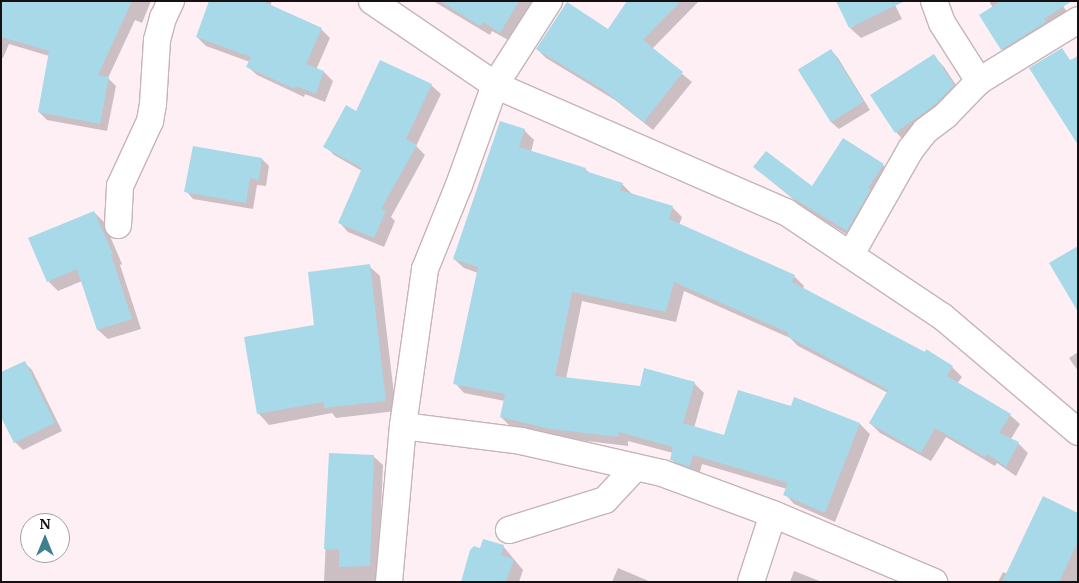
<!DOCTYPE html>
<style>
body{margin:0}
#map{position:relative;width:1079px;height:583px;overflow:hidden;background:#feeff4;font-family:Merriweather,serif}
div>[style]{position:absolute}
.shadow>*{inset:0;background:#0003}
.building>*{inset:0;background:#a7d9e9;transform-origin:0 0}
.roads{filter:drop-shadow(1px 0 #c6b4ba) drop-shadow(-1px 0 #c6b4ba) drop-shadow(0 1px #c6b4ba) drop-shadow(0 -1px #c6b4ba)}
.street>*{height:26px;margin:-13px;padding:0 13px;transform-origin:13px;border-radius:13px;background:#fff}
span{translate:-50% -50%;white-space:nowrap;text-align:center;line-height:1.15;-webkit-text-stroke:5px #fff;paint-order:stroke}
.frame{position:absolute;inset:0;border:2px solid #171013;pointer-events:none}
.north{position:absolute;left:20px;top:513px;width:50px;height:50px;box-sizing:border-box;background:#fff;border:1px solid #a29fa1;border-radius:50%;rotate:0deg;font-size:14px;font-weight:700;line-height:20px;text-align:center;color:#171013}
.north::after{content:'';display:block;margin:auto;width:18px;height:22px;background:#3e7f91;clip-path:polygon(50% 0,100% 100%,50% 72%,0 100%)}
</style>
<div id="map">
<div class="shadow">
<div style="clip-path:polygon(1px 1px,151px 1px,142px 23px,135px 20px,108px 78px,116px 86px,107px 131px,47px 120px,39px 112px,49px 56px,9px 44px,3px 58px,1px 58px)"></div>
<div style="clip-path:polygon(210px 1px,272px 1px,270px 6px,321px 29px,330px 38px,316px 70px,324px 72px,333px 81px,325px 102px,305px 94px,304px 97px,257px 75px,248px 67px,250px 62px,206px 46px,197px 37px)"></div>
<div style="clip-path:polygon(433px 1px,534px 1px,510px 41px,492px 31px,490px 35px)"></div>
<div style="clip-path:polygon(629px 1px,699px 1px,652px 49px,692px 82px,653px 130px,615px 100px,546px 58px,537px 49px,608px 31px)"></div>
<div style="clip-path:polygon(893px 1px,902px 19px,861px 38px,850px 28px)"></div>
<div style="clip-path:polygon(989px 1px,1060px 1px,1069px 15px,1010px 56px,1002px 49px,993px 8px)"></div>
<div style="clip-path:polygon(831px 50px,838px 58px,870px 110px,839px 129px,831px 122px,799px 69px)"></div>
<div style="clip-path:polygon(934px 56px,944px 67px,964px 97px,906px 143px,896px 132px)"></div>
<div style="clip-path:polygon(381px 62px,431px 85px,441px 94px,416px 146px,425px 155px,391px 217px,395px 221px,384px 247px,348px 232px,339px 222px,362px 171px,334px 155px,325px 146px,357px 112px)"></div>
<div style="clip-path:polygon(524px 130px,534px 140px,531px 152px,585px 169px,591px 174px,622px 184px,632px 194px,672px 207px,682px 217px,679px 225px,794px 276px,804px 286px,803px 289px,952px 367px,962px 377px,957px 384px,1010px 415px,1020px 424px,1011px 439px,1018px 443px,1028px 453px,1016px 476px,997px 463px,995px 466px,946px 437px,931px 461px,880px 433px,870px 423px,888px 393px,798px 346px,790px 338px,684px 291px,676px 322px,582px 301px,566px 379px,641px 388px,694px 383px,704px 393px,694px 428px,725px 437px,792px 408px,795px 398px,860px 424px,870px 434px,835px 522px,794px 504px,785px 494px,787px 489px,702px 464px,699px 476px,681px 469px,671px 459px,673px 453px,628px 441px,628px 446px,562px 438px,511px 427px,501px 417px,505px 401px,464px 393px,455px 383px,478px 273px,464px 268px,454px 259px)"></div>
<div style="clip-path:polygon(262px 159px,269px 166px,266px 186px,257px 185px,253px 209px,193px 199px,186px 191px)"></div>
<div style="clip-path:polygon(883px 165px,893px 175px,857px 241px,804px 208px,754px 167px,812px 188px)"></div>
<div style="clip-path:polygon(94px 212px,104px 222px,122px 264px,120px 265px,141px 329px,108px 339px,98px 330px,82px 281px,58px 291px,48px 281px)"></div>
<div style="clip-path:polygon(369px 266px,380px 276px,396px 411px,336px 418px,332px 413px,269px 425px,259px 414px,245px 338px,316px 326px)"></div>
<div style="clip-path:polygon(1078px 352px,1078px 371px,1069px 358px)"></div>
<div style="clip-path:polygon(25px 363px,32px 370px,62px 431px,23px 450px,15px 442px)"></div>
<div style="clip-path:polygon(330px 454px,373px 456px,383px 465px,378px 582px,324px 582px)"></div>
<div style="clip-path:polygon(1078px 513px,1078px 582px,998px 582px,1003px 572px,1007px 574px)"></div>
<div style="clip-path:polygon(503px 546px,523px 570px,519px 582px,462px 582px,481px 549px)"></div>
<div style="clip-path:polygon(618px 568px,651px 582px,612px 582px)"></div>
<div style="clip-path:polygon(794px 571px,822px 582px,790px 582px)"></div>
</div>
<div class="building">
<div style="clip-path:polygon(1px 1px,132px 1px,98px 75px,109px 77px,100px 124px,38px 112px,49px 51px,1px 37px)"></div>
<div style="clip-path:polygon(209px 1px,262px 1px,322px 28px,306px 64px,324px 71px,316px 94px,296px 86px,295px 89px,246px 67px,251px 57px,196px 37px)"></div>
<div style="clip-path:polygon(440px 1px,519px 1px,500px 33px,483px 22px,480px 26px)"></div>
<div style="clip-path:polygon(627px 1px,681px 1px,643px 40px,683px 72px,644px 122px,605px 91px,536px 49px,567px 2px,608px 29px)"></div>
<div style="clip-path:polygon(836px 1px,905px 1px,849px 28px)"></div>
<div style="clip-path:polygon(1001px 1px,1072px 1px,1044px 19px,1046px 22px,1001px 50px,979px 15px)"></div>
<div style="clip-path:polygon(1062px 48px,1070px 60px,1078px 56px,1078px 145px,1029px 68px)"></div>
<div style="left:831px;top:49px;width:62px;height:39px;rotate:58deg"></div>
<div style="clip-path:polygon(934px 54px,954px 85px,936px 104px,895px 133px,870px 95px)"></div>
<div style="clip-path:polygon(380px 60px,432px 84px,406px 139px,417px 145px,381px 209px,386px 211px,374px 238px,338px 223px,362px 168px,323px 147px,346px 105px,356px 111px)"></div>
<div style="clip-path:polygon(500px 121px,525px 129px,519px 147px,586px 168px,585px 171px,623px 183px,620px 190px,673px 206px,669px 219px,795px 275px,792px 282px,925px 352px,926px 349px,953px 366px,947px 376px,1011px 414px,999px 433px,1019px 442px,1006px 467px,987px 454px,985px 457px,935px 428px,921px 453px,869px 423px,888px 390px,787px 336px,789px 333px,674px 282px,666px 312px,572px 292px,555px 376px,640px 386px,644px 368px,695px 382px,683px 423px,724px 435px,738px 390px,791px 406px,794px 397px,860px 423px,825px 513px,783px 495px,788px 483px,693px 455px,689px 467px,670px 460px,673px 447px,619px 432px,618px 437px,551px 429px,500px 417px,505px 394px,453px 384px,478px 267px,453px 259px)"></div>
<div style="clip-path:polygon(843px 138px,884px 164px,868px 188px,871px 189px,847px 231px,793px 198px,753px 167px,766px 151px,812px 186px)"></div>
<div style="clip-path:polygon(193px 146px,262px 158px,259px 180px,250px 178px,246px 203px,184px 192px)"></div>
<div style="clip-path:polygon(94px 211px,113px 254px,111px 255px,132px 319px,97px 330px,77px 269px,47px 282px,28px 238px)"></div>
<div style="clip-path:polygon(1078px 246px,1078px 312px,1049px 263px)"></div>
<div style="clip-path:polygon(370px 264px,386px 401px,324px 408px,324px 402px,257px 414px,244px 337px,314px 325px,308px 272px)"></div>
<div style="clip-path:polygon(25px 361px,55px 423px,14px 443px,1px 417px,1px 372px)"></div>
<div style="clip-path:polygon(329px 453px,374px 455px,370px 566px,339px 567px,339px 550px,324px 549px)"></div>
<div style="clip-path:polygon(1043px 496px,1078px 513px,1078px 542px,1059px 582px,1002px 582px)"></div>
<div style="clip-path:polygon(483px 539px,504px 545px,501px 555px,514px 559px,506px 582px,461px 582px,470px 550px,474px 546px,480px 548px)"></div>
</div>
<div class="roads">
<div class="street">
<div style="left:372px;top:1px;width:149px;rotate:34.3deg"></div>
<div style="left:495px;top:85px;width:318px;rotate:23.6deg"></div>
<div style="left:786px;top:212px;width:189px;rotate:33.8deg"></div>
<div style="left:943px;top:317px;width:177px;rotate:40.4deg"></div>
<div style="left:934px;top:1px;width:23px;rotate:70deg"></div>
<div style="left:942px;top:23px;width:69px;rotate:57.5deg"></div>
<div style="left:118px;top:225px;width:39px;rotate:-87deg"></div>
<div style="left:120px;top:186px;width:72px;rotate:-65.2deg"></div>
<div style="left:150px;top:121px;width:17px;rotate:-80deg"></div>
<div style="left:153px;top:104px;width:64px;rotate:-86.4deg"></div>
<div style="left:157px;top:40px;width:23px;rotate:-75deg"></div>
<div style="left:163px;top:18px;width:19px;rotate:-65deg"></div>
<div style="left:851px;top:254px;width:121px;rotate:-60.3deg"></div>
<div style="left:911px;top:149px;width:23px;rotate:-52deg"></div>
<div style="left:925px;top:131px;width:26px;rotate:-37deg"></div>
<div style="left:946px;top:115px;width:47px;rotate:-45.9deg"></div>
<div style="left:979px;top:81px;width:116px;rotate:-31.6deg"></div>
<div style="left:403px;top:426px;width:119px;rotate:7.2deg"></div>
<div style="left:521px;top:441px;width:145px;rotate:12.8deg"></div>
<div style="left:662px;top:473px;width:118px;rotate:20.3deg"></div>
<div style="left:773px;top:514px;width:175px;rotate:22.9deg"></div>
<div style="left:509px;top:530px;width:101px;rotate:-17.4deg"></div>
<div style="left:605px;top:500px;width:45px;rotate:-46.8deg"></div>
<div style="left:389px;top:582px;width:157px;rotate:-84.9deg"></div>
<div style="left:403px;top:426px;width:159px;rotate:-82deg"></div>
<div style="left:425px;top:269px;width:91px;rotate:-68deg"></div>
<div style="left:459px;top:185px;width:106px;rotate:-70.2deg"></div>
<div style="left:495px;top:85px;width:100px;rotate:-57.3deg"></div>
<div style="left:751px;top:582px;width:71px;rotate:-72.1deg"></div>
</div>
</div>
<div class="frame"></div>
<div class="north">N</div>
</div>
